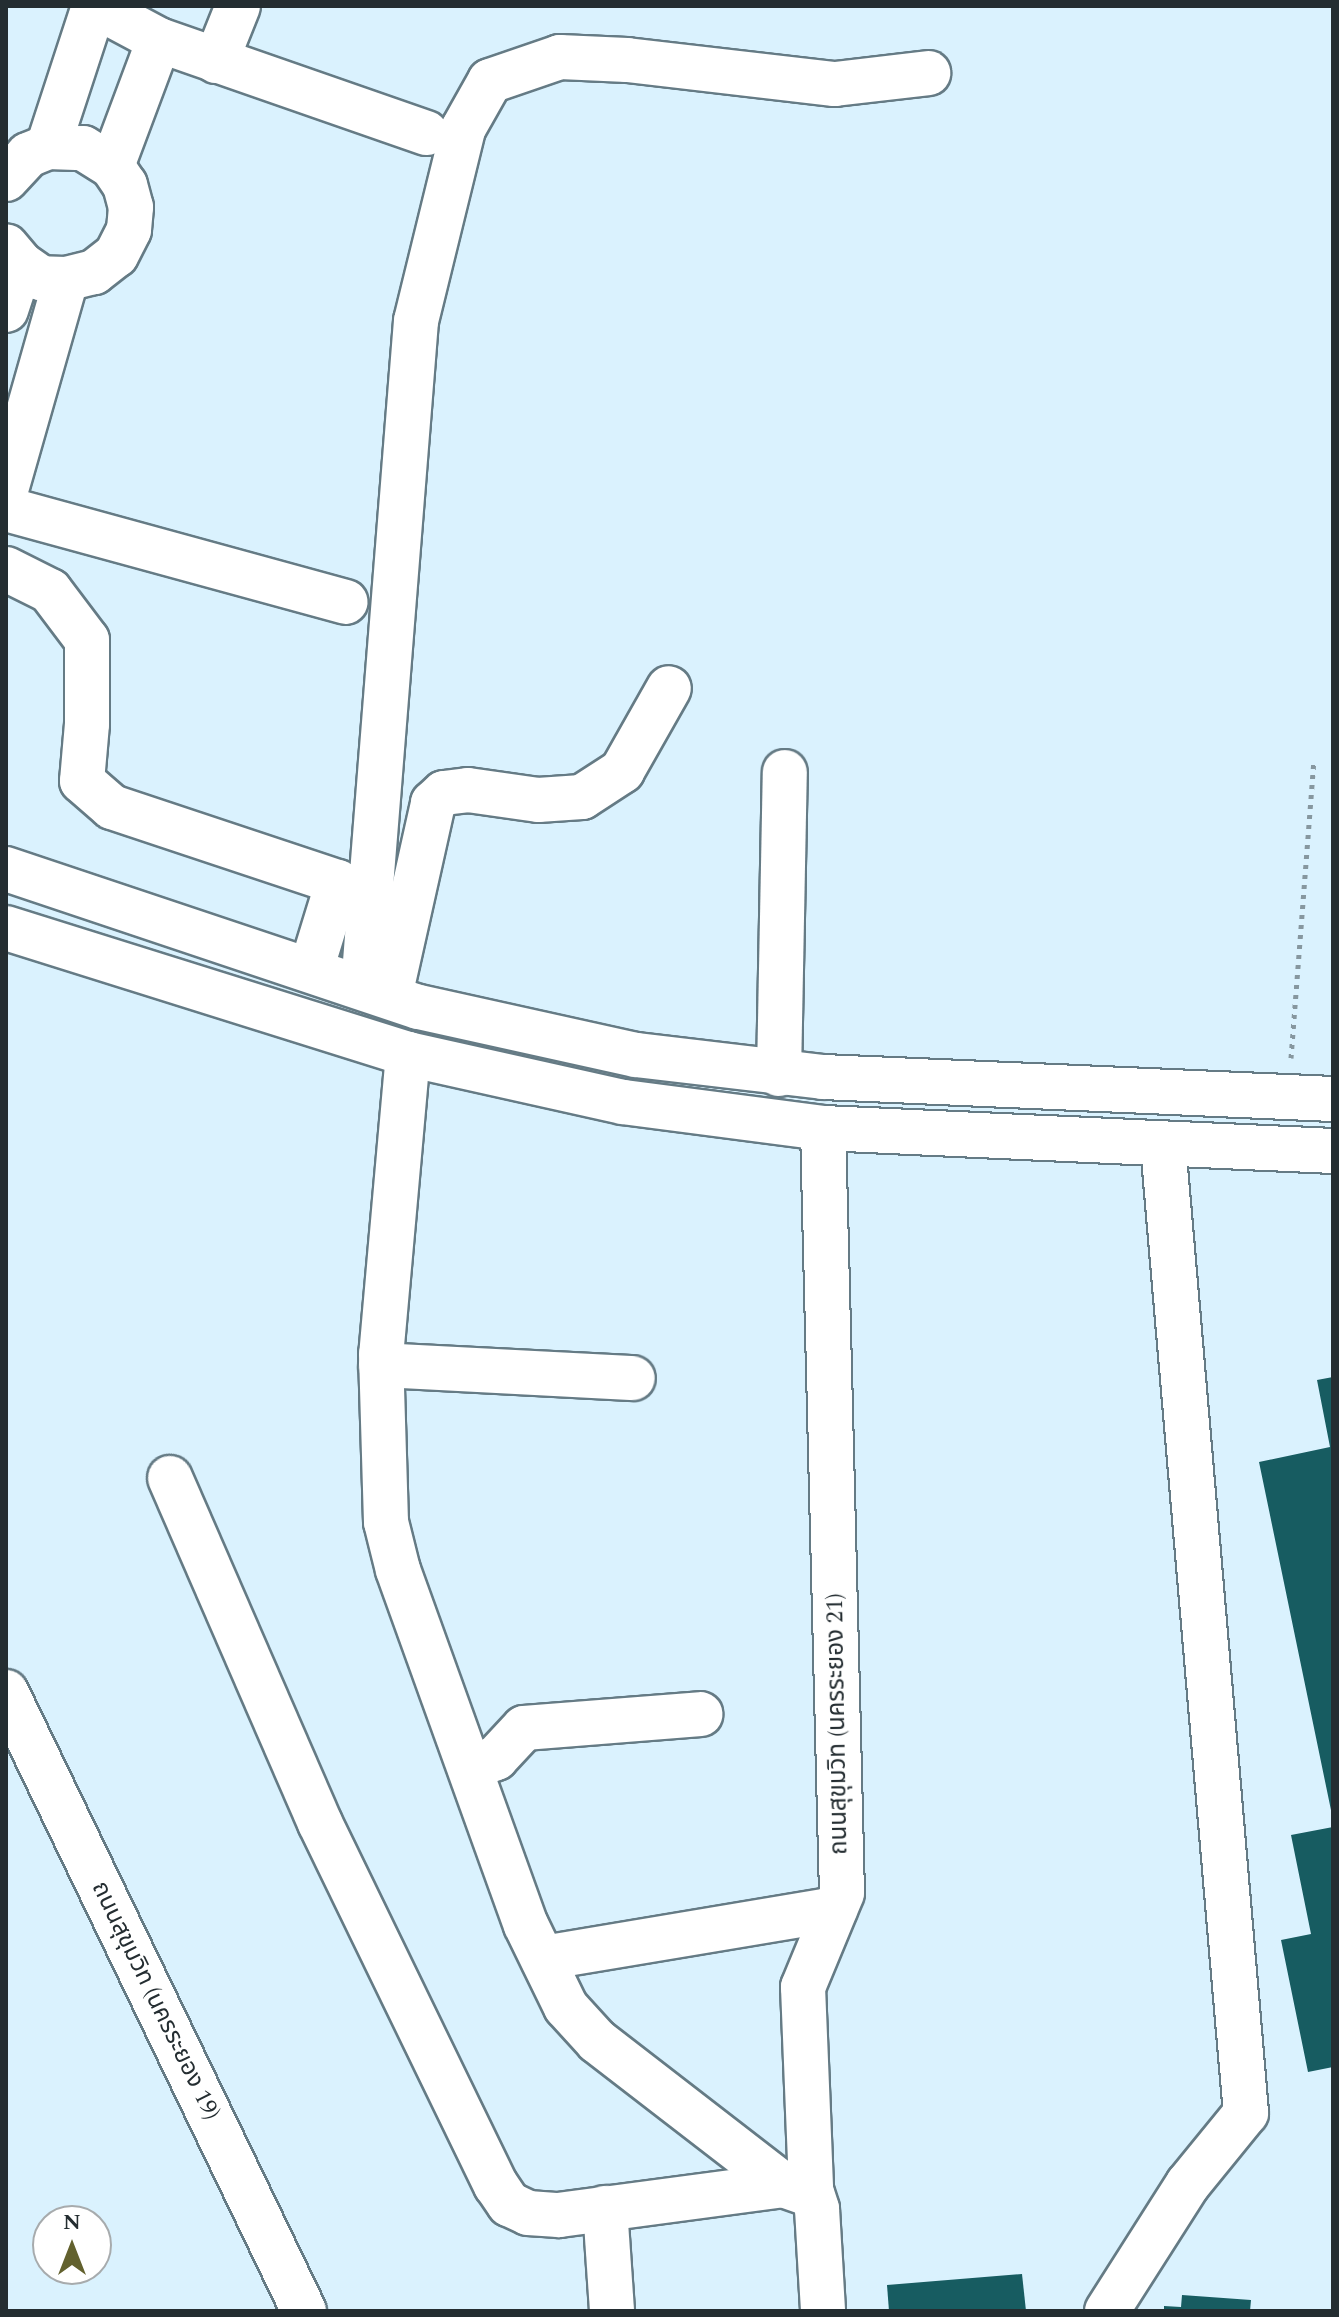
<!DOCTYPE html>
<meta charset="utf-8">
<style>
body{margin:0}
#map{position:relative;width:1339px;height:2317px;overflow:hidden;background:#daf2fe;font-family:Spectral,"Noto Sans Thai",serif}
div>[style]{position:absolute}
.building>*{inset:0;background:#175c61}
.path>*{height:5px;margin-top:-2.5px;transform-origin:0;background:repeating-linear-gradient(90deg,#86979f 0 4px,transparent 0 10px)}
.roads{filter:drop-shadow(2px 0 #657b85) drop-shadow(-2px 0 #657b85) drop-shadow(0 2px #657b85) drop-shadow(0 -2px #657b85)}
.minor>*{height:44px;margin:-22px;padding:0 22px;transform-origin:22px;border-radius:22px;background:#fff}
span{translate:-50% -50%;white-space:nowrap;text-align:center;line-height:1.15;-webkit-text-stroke:8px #fff;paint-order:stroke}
.street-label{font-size:24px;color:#242d31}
.frame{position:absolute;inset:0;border:8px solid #242d31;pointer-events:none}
.north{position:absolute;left:32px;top:2205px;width:80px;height:80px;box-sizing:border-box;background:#fff;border:2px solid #a7abad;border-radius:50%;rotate:0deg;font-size:22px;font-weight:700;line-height:32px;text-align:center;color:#242d31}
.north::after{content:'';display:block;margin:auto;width:28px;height:36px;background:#62612e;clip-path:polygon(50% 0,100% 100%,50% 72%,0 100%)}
</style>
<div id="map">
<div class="building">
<div style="clip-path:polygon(1333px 1377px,1333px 1815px,1332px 1815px,1259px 1462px,1330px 1447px,1317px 1380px)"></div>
<div style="clip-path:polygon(1333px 1827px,1333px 2067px,1308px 2072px,1281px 1940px,1311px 1934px,1291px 1835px)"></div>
<div style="clip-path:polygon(1022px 2274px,1026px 2311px,889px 2311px,887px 2285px)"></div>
<div style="clip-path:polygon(1182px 2295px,1251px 2300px,1250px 2311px,1164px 2311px,1164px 2306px,1181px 2307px)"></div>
</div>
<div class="path">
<div style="left:1291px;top:1058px;width:298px;rotate:-85.6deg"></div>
</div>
<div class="roads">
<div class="minor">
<div style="left:95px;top:6px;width:72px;rotate:28deg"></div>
<div style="left:159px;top:40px;width:283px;rotate:19.2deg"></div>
<div style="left:216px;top:61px;width:59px;rotate:-68.2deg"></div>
<div style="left:48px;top:147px;width:148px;rotate:-71.9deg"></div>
<div style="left:112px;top:166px;width:134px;rotate:-69.5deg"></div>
<div style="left:6px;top:179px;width:33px;rotate:-47deg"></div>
<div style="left:28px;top:155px;width:22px;rotate:-22deg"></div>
<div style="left:48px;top:147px;width:35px;rotate:2deg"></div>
<div style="left:83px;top:148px;width:34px;rotate:32deg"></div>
<div style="left:112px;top:166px;width:23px;rotate:56deg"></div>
<div style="left:125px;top:185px;width:23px;rotate:75deg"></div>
<div style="left:131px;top:207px;width:23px;rotate:95deg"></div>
<div style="left:129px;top:230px;width:28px;rotate:117deg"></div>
<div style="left:116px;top:255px;width:28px;rotate:142deg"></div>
<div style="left:94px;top:272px;width:29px;rotate:166deg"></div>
<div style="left:66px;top:279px;width:25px;rotate:-178deg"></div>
<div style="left:41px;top:278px;width:24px;rotate:-145deg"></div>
<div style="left:21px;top:264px;width:23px;rotate:-130deg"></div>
<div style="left:6px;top:310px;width:48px;rotate:-71.9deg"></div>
<div style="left:6px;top:490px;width:219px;rotate:-74.1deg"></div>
<div style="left:6px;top:509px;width:352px;rotate:15.3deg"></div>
<div style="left:6px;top:569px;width:49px;rotate:26.6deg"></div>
<div style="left:50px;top:591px;width:61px;rotate:52.9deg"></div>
<div style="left:87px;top:640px;width:84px;rotate:90deg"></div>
<div style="left:87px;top:724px;width:57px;rotate:95deg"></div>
<div style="left:82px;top:781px;width:40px;rotate:41deg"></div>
<div style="left:112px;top:807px;width:238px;rotate:18.4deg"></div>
<div style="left:338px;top:882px;width:92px;rotate:107.1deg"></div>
<div style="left:6px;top:869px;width:435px;rotate:18.5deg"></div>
<div style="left:419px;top:1007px;width:222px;rotate:12.5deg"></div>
<div style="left:636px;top:1055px;width:188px;rotate:6.7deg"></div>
<div style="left:823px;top:1077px;width:510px;rotate:2.47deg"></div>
<div style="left:6px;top:928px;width:421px;rotate:17.4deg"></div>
<div style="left:408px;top:1054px;width:220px;rotate:12.6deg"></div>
<div style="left:623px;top:1102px;width:202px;rotate:7.4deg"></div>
<div style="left:823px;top:1128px;width:511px;rotate:2.58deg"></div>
<div style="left:363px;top:987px;width:668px;rotate:-85.45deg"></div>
<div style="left:416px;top:321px;width:198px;rotate:-76.2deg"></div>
<div style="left:463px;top:129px;width:55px;rotate:-60.6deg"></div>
<div style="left:490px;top:81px;width:74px;rotate:-18.9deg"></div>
<div style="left:560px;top:57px;width:67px;rotate:2.6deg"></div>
<div style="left:627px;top:60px;width:209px;rotate:6.6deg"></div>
<div style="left:835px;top:84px;width:94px;rotate:-6.7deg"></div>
<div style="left:390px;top:996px;width:198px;rotate:-77.4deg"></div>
<div style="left:433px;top:803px;width:15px;rotate:-42deg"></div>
<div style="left:444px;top:793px;width:24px;rotate:-7deg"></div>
<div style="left:468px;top:790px;width:71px;rotate:8.1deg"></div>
<div style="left:538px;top:800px;width:44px;rotate:-3.9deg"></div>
<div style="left:582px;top:797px;width:48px;rotate:-33deg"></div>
<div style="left:622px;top:771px;width:95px;rotate:-60.5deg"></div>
<div style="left:408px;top:1054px;width:301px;rotate:95.1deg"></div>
<div style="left:381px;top:1354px;width:168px;rotate:88.3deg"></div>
<div style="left:386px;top:1522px;width:49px;rotate:76deg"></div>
<div style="left:398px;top:1570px;width:377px;rotate:70.2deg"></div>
<div style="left:526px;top:1925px;width:91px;rotate:64deg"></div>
<div style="left:566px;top:2007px;width:46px;rotate:47.6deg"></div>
<div style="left:597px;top:2041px;width:235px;rotate:37.7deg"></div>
<div style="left:783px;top:2185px;width:31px;rotate:19deg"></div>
<div style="left:779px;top:1074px;width:302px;rotate:-88.9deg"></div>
<div style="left:823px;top:1128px;width:765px;rotate:88.58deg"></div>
<div style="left:842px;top:1893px;width:102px;rotate:112.5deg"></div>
<div style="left:803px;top:1987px;width:203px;rotate:87.7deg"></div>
<div style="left:811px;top:2190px;width:20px;rotate:72deg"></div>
<div style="left:817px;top:2209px;width:102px;rotate:86.6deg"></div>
<div style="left:381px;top:1365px;width:252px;rotate:3deg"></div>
<div style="left:170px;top:1478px;width:376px;rotate:66.5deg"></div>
<div style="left:320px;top:1823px;width:403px;rotate:64.1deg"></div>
<div style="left:496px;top:2185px;width:23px;rotate:56deg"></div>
<div style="left:509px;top:2204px;width:21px;rotate:25deg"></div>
<div style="left:528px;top:2213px;width:31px;rotate:4deg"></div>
<div style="left:559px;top:2215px;width:226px;rotate:-7.6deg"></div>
<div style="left:6px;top:1692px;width:687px;rotate:64.29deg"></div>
<div style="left:470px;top:1768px;width:28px;rotate:-21deg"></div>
<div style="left:496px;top:1758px;width:41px;rotate:-47deg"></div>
<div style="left:524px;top:1728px;width:177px;rotate:-4.5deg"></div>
<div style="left:543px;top:1958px;width:296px;rotate:-9.5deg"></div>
<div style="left:605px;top:2208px;width:103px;rotate:86.1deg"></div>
<div style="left:1107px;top:2311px;width:151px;rotate:-57.5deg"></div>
<div style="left:1188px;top:2184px;width:92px;rotate:-50.8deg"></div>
<div style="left:1246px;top:2113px;width:972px;rotate:-94.9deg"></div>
</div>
</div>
<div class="street-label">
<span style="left:838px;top:1724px;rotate:-91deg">ถนนสุขุมวิท (นครระยอง 21)</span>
<span style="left:155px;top:2001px;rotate:64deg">ถนนสุขุมวิท (นครระยอง 19)</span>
</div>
<div class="frame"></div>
<div class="north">N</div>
</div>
